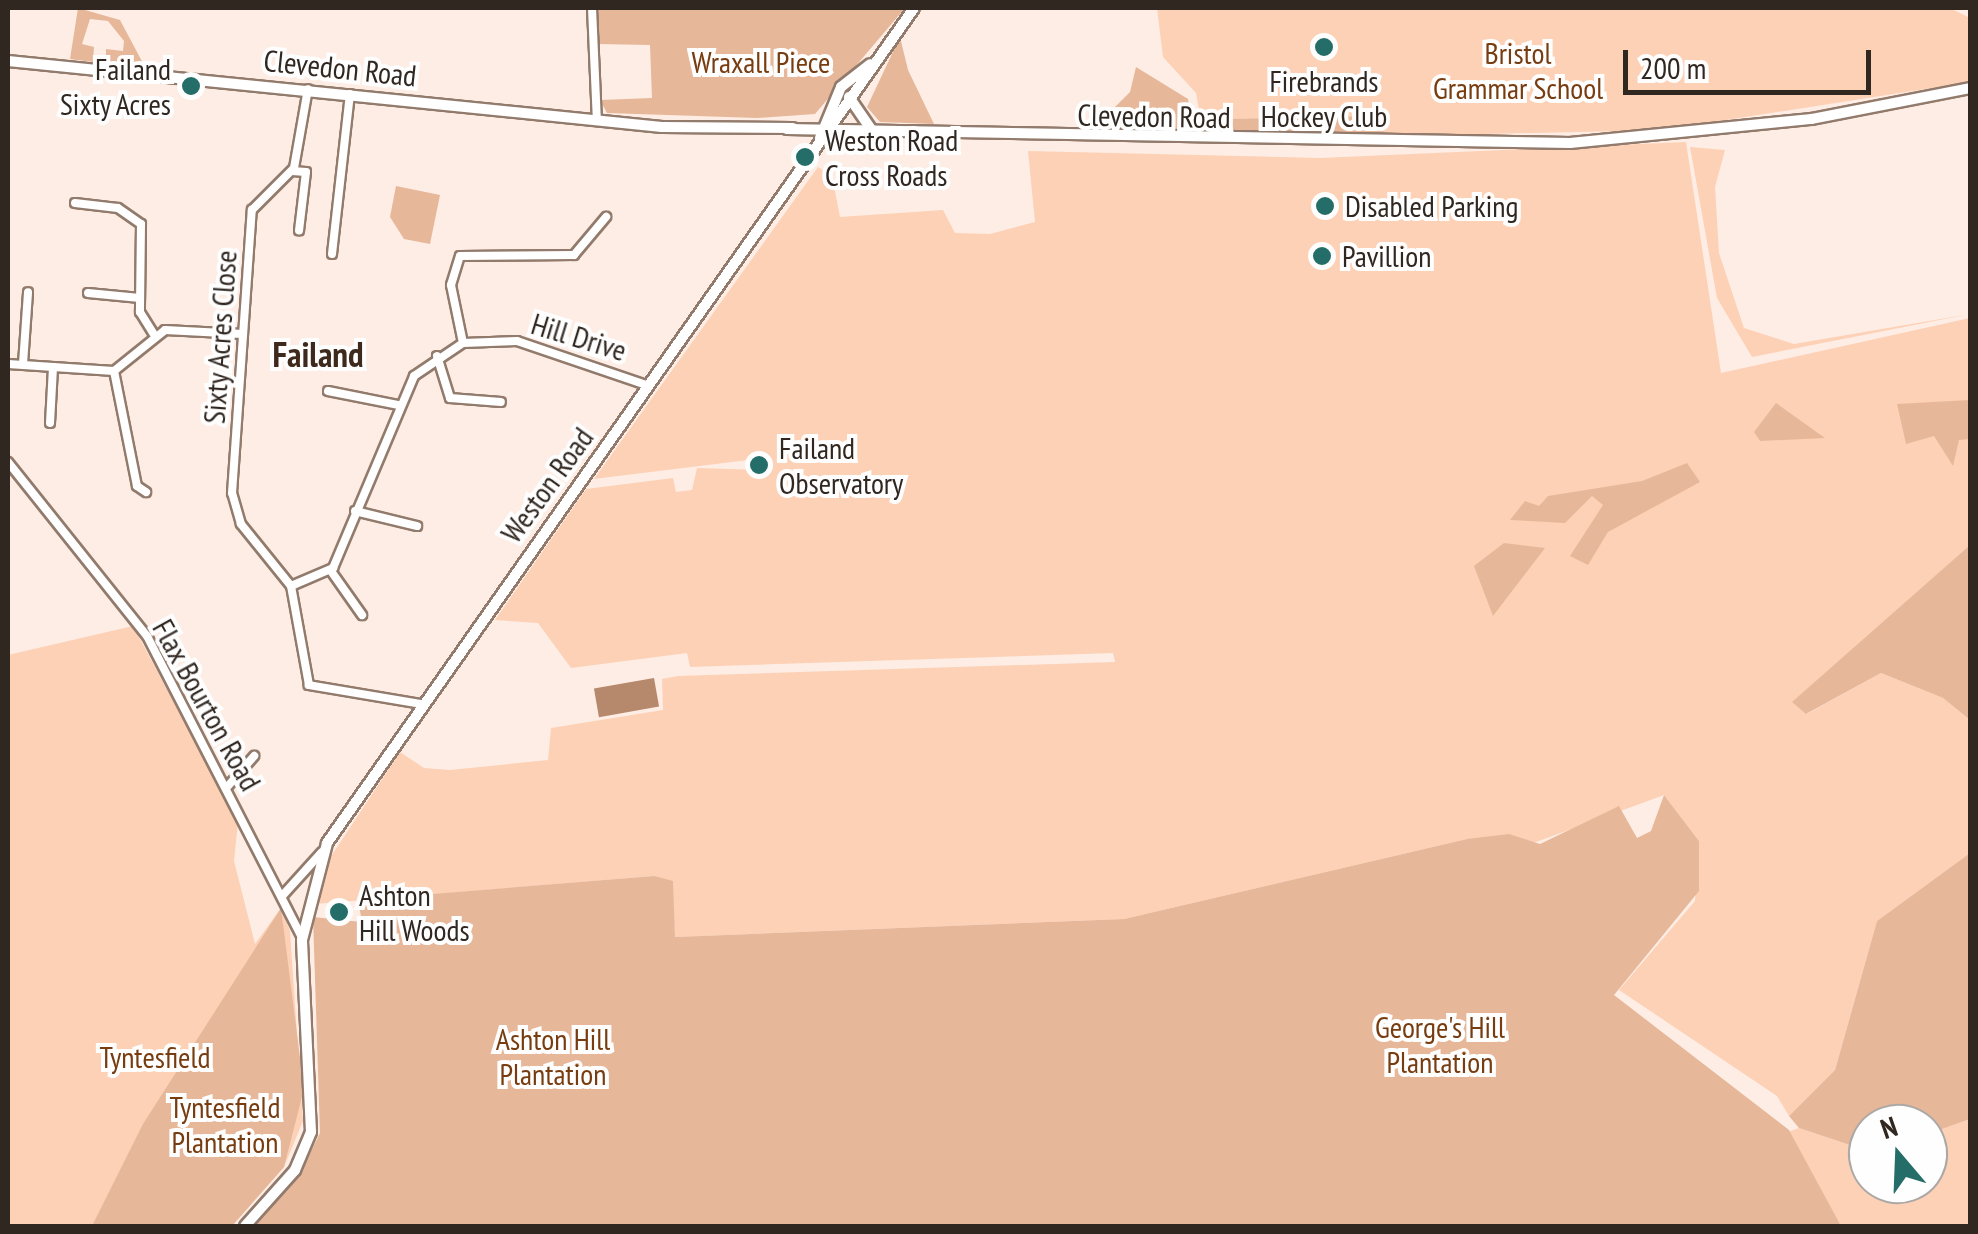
<!DOCTYPE html>
<style>
body{margin:0}
#map{position:relative;width:1978px;height:1234px;overflow:hidden;background:#feede4;font-family:"PT Sans Narrow",sans-serif}
div>[style]{position:absolute}
.green>*{inset:0;background:#fdd1b6}
.forest>*{inset:0;background:#e7b799}
.water>*{inset:0;background:#b6886c;transform-origin:0 0}
.roads{filter:drop-shadow(2px 0 #927b6c) drop-shadow(-2px 0 #927b6c) drop-shadow(0 2px #927b6c) drop-shadow(0 -2px #927b6c)}
.minor>*{height:8px;margin:-4px;padding:0 4px;transform-origin:4px;border-radius:4px;background:#fff}
.major>*{height:10px;margin:-5px;padding:0 5px;transform-origin:5px;border-radius:5px;background:#fff}
.dots>*{width:28px;height:28px;translate:-50% -50%;box-sizing:border-box;border:5px solid #fefefe;border-radius:50%}
span{translate:-50% -50%;white-space:nowrap;text-align:center;line-height:1.15;-webkit-text-stroke:8px #fefefe;paint-order:stroke}
.park-label{font-size:30px;color:#773c0f}
.street-label{font-size:30px;color:#312721}
.poi-label{font-size:30px;color:#312721}
.right{translate:-100% -50%;text-align:right}
.left{translate:0 -50%;text-align:left}
.quarter-label{font-size:35px;color:#3e2a1d;font-weight:700}
.frame{position:absolute;inset:0;border:10px solid #312721;pointer-events:none}
.north{position:absolute;left:1848px;top:1104px;width:100px;height:100px;box-sizing:border-box;background:#fefefe;border:2px solid #aca8a6;border-radius:50%;rotate:341deg;font-size:28px;font-weight:700;line-height:40px;text-align:center;color:#312721}
.north::after{content:'';display:block;margin:auto;width:35px;height:45px;background:#246d68;clip-path:polygon(50% 0,100% 100%,50% 72%,0 100%)}
.scale{position:absolute;left:1623px;top:50px;width:248px;height:45px;box-sizing:border-box;border:5px solid #312721;border-top:0;padding-left:12px;font-size:30px;line-height:35px;white-space:nowrap;color:#312721;-webkit-text-stroke:8px #fefefe;paint-order:stroke}
</style>
<div id="map">
<div class="green">
<div style="clip-path:polygon(1157px 8px,1950px 8px,1970px 18px,1970px 82px,1662px 130px,1398px 136px,1359px 124px,1362px 116px,1224px 119px,1203px 133px,1196px 93px,1163px 57px)"></div>
<div style="clip-path:polygon(1686px 142px,1721px 373px,1970px 318px,1970px 545px,1793px 702px,1807px 714px,1881px 673px,1943px 698px,1970px 720px,1970px 853px,1877px 921px,1835px 1070px,1789px 1116px,1777px 1096px,1619px 990px,1695px 901px,1699px 841px,1664px 795px,1536px 842px,1467px 839px,1124px 919px,675px 937px,673px 902px,654px 876px,315px 904px,322px 870px,400px 752px,424px 768px,450px 770px,548px 760px,551px 728px,663px 710px,662px 679px,678px 676px,1115px 662px,1113px 653px,690px 667px,687px 653px,571px 668px,538px 623px,495px 620px,586px 489px,673px 478px,676px 492px,692px 490px,697px 468px,763px 470px,766px 459px,756px 459px,594px 479px,818px 167px,832px 176px,840px 217px,943px 210px,955px 233px,990px 234px,1035px 222px,1028px 151px,1320px 158px)"></div>
<div style="clip-path:polygon(1690px 147px,1725px 150px,1715px 187px,1719px 253px,1744px 328px,1794px 344px,1970px 314px,1752px 357px,1717px 298px)"></div>
<div style="clip-path:polygon(133px 626px,238px 822px,234px 861px,255px 944px,281px 908px,290px 931px,303px 1121px,284px 1167px,232px 1226px,8px 1226px,8px 655px)"></div>
<div style="clip-path:polygon(1970px 1119px,1970px 1226px,1841px 1226px,1785px 1133px,1799px 1128px,1868px 1151px,1868px 1184px,1928px 1184px,1928px 1134px)"></div>
</div>
<div class="forest">
<div style="clip-path:polygon(78px 8px,120px 20px,145px 67px,106px 63px,106px 49px,123px 51px,124px 41px,108px 21px,90px 19px,82px 44px,94px 47px,93px 62px,70px 59px)"></div>
<div style="clip-path:polygon(597px 8px,905px 8px,815px 114px,757px 118px,607px 113px,600px 100px,652px 98px,650px 45px,598px 44px)"></div>
<div style="clip-path:polygon(900px 37px,908px 70px,934px 124px,880px 122px,867px 107px)"></div>
<div style="clip-path:polygon(1136px 67px,1188px 99px,1193px 133px,1091px 131px,1130px 92px)"></div>
<div style="clip-path:polygon(1364px 116px,1360px 124px,1398px 136px,1209px 133px,1224px 119px)"></div>
<div style="clip-path:polygon(396px 186px,440px 195px,430px 244px,404px 239px,390px 217px)"></div>
<div style="clip-path:polygon(1970px 400px,1970px 439px,1959px 440px,1953px 466px,1934px 436px,1906px 444px,1897px 404px)"></div>
<div style="clip-path:polygon(1776px 403px,1825px 438px,1760px 441px,1754px 432px)"></div>
<div style="clip-path:polygon(1687px 463px,1700px 482px,1608px 532px,1588px 565px,1570px 556px,1603px 505px,1592px 496px,1565px 523px,1510px 520px,1525px 501px,1539px 506px,1548px 496px,1642px 481px)"></div>
<div style="clip-path:polygon(1504px 543px,1545px 548px,1493px 616px,1474px 566px)"></div>
<div style="clip-path:polygon(1970px 545px,1970px 720px,1943px 698px,1881px 673px,1806px 714px,1792px 702px)"></div>
<div style="clip-path:polygon(1664px 795px,1699px 841px,1699px 891px,1614px 995px,1789px 1130px,1841px 1226px,254px 1226px,298px 1177px,320px 1133px,313px 917px,362px 922px,358px 900px,654px 876px,673px 881px,675px 937px,1124px 919px,1467px 839px,1509px 834px,1540px 844px,1619px 806px,1637px 838px,1651px 831px)"></div>
<div style="clip-path:polygon(1970px 853px,1970px 1119px,1928px 1134px,1928px 1124px,1868px 1124px,1868px 1151px,1799px 1128px,1789px 1116px,1835px 1070px,1877px 921px)"></div>
<div style="clip-path:polygon(281px 908px,304px 1089px,284px 1167px,232px 1226px,92px 1226px,143px 1124px)"></div>
</div>
<div class="water">
<div style="left:654px;top:678px;width:29px;height:61px;rotate:80deg"></div>
</div>
<div class="roads">
<div class="minor">
<div style="left:592px;top:8px;width:113px;rotate:87.5deg"></div>
<div style="left:292px;top:171px;width:14px;rotate:4deg"></div>
<div style="left:306px;top:172px;width:59px;rotate:96.8deg"></div>
<div style="left:75px;top:203px;width:43px;rotate:6.6deg"></div>
<div style="left:118px;top:208px;width:28px;rotate:35deg"></div>
<div style="left:141px;top:224px;width:88px;rotate:90.7deg"></div>
<div style="left:140px;top:312px;width:26px;rotate:58deg"></div>
<div style="left:332px;top:254px;width:161px;rotate:-83.6deg"></div>
<div style="left:88px;top:293px;width:52px;rotate:5.5deg"></div>
<div style="left:463px;top:343px;width:59px;rotate:-101.7deg"></div>
<div style="left:451px;top:285px;width:30px;rotate:-73deg"></div>
<div style="left:460px;top:256px;width:114px;rotate:-0.5deg"></div>
<div style="left:574px;top:255px;width:50px;rotate:-49.9deg"></div>
<div style="left:437px;top:356px;width:44px;rotate:72.8deg"></div>
<div style="left:450px;top:398px;width:51px;rotate:4.5deg"></div>
<div style="left:8px;top:364px;width:106px;rotate:3.8deg"></div>
<div style="left:114px;top:371px;width:65px;rotate:-38.8deg"></div>
<div style="left:165px;top:330px;width:78px;rotate:2.9deg"></div>
<div style="left:23px;top:364px;width:72px;rotate:-86deg"></div>
<div style="left:114px;top:371px;width:117px;rotate:78.7deg"></div>
<div style="left:137px;top:486px;width:11px;rotate:34deg"></div>
<div style="left:328px;top:391px;width:71px;rotate:11.3deg"></div>
<div style="left:50px;top:423px;width:56px;rotate:-86.9deg"></div>
<div style="left:8px;top:462px;width:223px;rotate:51.4deg"></div>
<div style="left:147px;top:636px;width:337px;rotate:62.8deg"></div>
<div style="left:355px;top:511px;width:64px;rotate:13.6deg"></div>
<div style="left:331px;top:571px;width:54px;rotate:54.8deg"></div>
<div style="left:291px;top:586px;width:80px;rotate:-128.9deg"></div>
<div style="left:241px;top:524px;width:32px;rotate:-106deg"></div>
<div style="left:232px;top:493px;width:284px;rotate:-86deg"></div>
<div style="left:252px;top:210px;width:59px;rotate:-45deg"></div>
<div style="left:294px;top:168px;width:80px;rotate:-80deg"></div>
<div style="left:421px;top:704px;width:114px;rotate:-170.4deg"></div>
<div style="left:309px;top:685px;width:101px;rotate:-100.3deg"></div>
<div style="left:291px;top:586px;width:46px;rotate:-23.2deg"></div>
<div style="left:333px;top:568px;width:208px;rotate:-67.1deg"></div>
<div style="left:414px;top:376px;width:59px;rotate:-34deg"></div>
<div style="left:463px;top:343px;width:54px;rotate:-2.1deg"></div>
<div style="left:517px;top:341px;width:139px;rotate:18.8deg"></div>
<div style="left:228px;top:786px;width:40px;rotate:-49deg"></div>
<div style="left:283px;top:895px;width:58px;rotate:-47.8deg"></div>
</div>
<div class="major">
<div style="left:8px;top:61px;width:657px;rotate:5.76deg"></div>
<div style="left:662px;top:127px;width:131px;rotate:0.4deg"></div>
<div style="left:849px;top:97px;width:42px;rotate:55.6deg"></div>
<div style="left:787px;top:129px;width:783px;rotate:1.02deg"></div>
<div style="left:1570px;top:143px;width:243px;rotate:-5.7deg"></div>
<div style="left:1812px;top:119px;width:161px;rotate:-11.1deg"></div>
<div style="left:820px;top:138px;width:55px;rotate:-67.6deg"></div>
<div style="left:841px;top:87px;width:37px;rotate:-38deg"></div>
<div style="left:245px;top:1226px;width:75px;rotate:-48.2deg"></div>
<div style="left:295px;top:1170px;width:41px;rotate:-67.2deg"></div>
<div style="left:311px;top:1132px;width:192px;rotate:-92.7deg"></div>
<div style="left:302px;top:940px;width:100px;rotate:-75.5deg"></div>
<div style="left:327px;top:843px;width:1021px;rotate:-54.89deg"></div>
</div>
</div>
<div class="dots">
<div style="left:1324px;top:47px;background:#246d68"></div>
<div style="left:191px;top:86px;background:#246d68"></div>
<div style="left:805px;top:157px;background:#246d68"></div>
<div style="left:1325px;top:206px;background:#246d68"></div>
<div style="left:1322px;top:256px;background:#246d68"></div>
<div style="left:759px;top:465px;background:#246d68"></div>
<div style="left:339px;top:912px;background:#246d68"></div>
</div>
<div class="park-label">
<span style="left:1518px;top:70px">Bristol<br>Grammar School</span>
<span style="left:761px;top:62px">Wraxall Piece</span>
<span style="left:1440px;top:1044px">George's Hill<br>Plantation</span>
<span style="left:553px;top:1056px">Ashton Hill<br>Plantation</span>
<span style="left:155px;top:1057px">Tyntesfield</span>
<span style="left:225px;top:1124px">Tyntesfield<br>Plantation</span>
</div>
<div class="street-label">
<span style="left:340px;top:68px;rotate:6deg">Clevedon Road</span>
<span style="left:1154px;top:116px;rotate:1deg">Clevedon Road</span>
<span style="left:220px;top:337px;rotate:-86deg">Sixty Acres Close</span>
<span style="left:579px;top:337px;rotate:17deg">Hill Drive</span>
<span style="left:547px;top:485px;rotate:-54deg">Weston Road</span>
<span style="left:207px;top:705px;rotate:61deg">Flax Bourton Road</span>
</div>
<div class="poi-label">
<span class="right" style="left:171px;top:86px">Failand<br>Sixty Acres</span>
<span style="left:1324px;top:98px">Firebrands<br>Hockey Club</span>
<span class="left" style="left:825px;top:157px">Weston Road<br>Cross Roads</span>
<span class="left" style="left:1345px;top:206px">Disabled Parking</span>
<span class="left" style="left:1342px;top:256px">Pavillion</span>
<span class="left" style="left:779px;top:465px">Failand<br>Observatory</span>
<span class="left" style="left:359px;top:912px">Ashton<br>Hill Woods</span>
</div>
<div class="quarter-label">
<span style="left:318px;top:354px">Failand</span>
</div>
<div class="frame"></div>
<div class="north">N</div>
<div class="scale">200 m</div>
</div>
